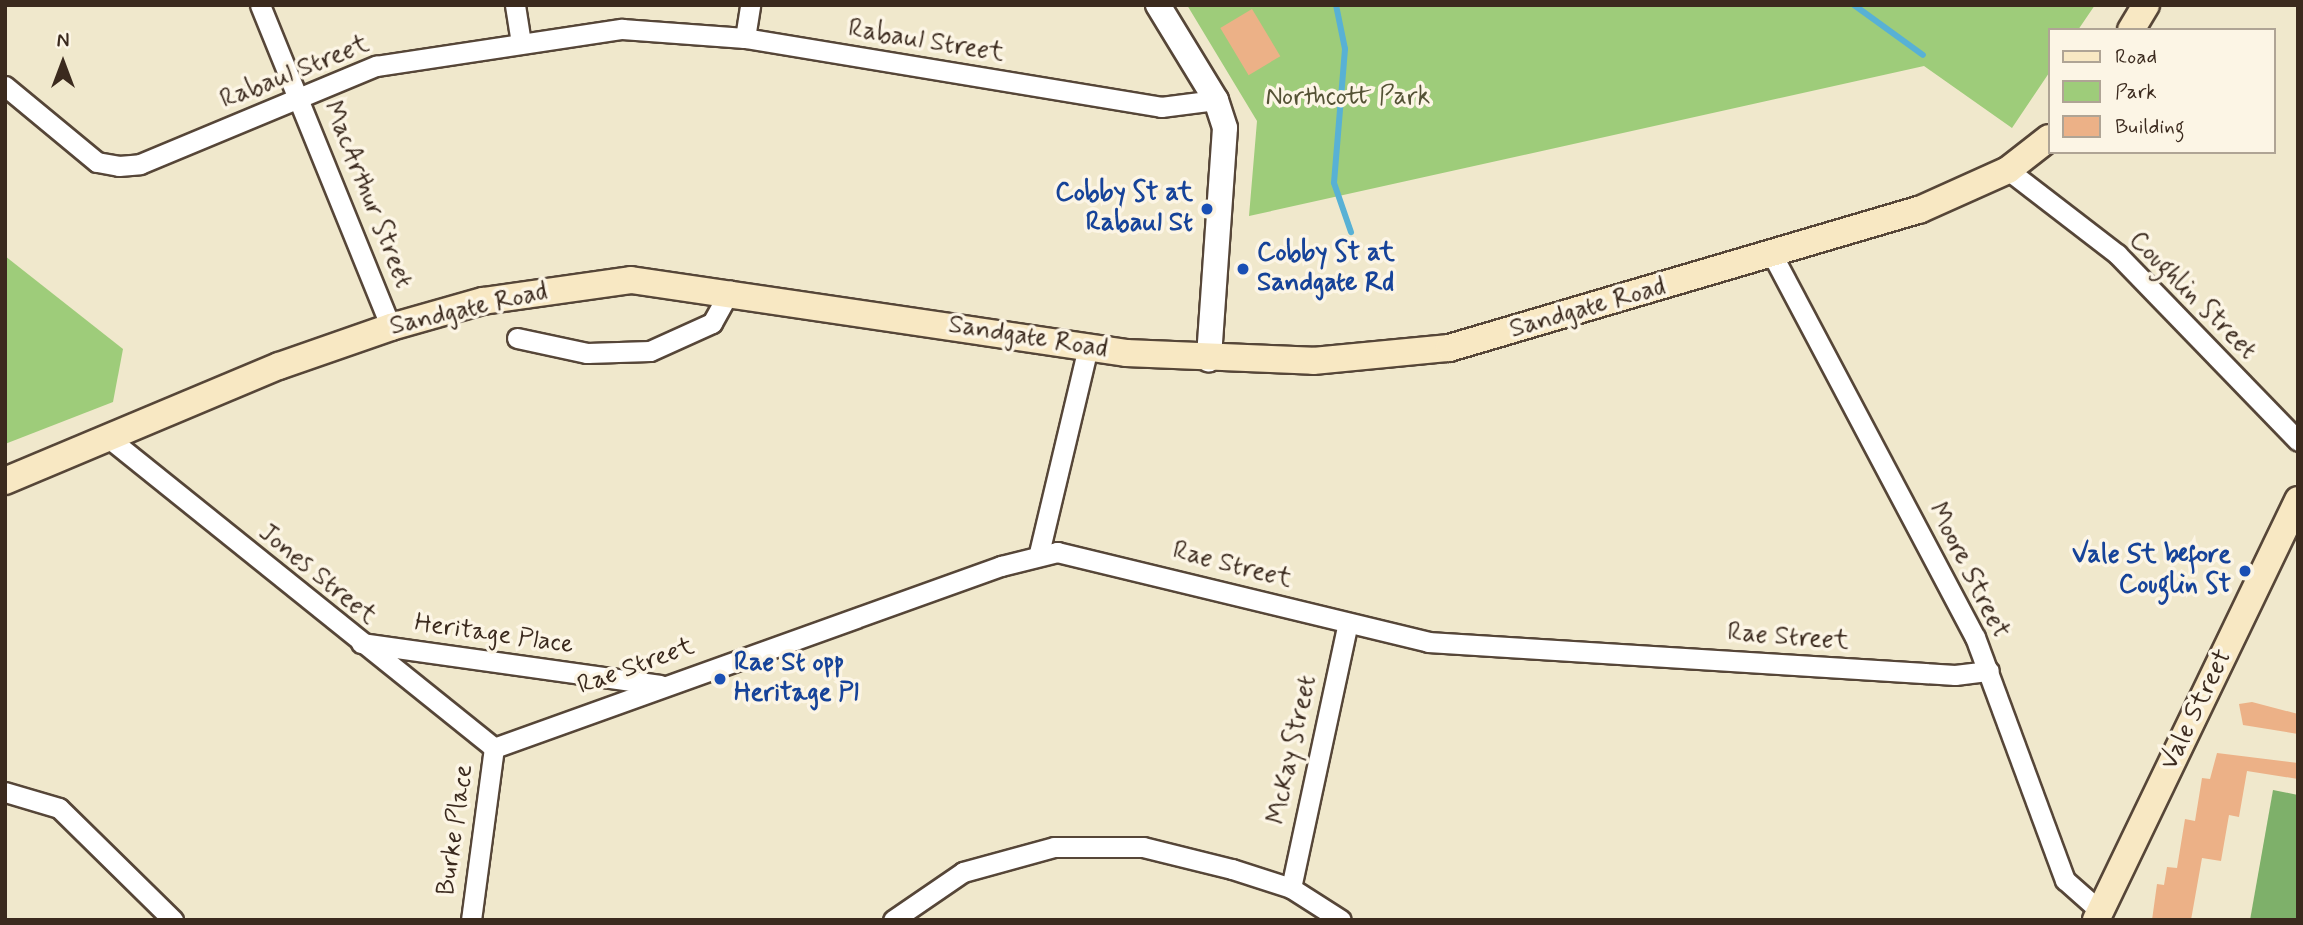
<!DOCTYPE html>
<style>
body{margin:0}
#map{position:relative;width:2303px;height:925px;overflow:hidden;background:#f0e8cc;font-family:Mynerve,sans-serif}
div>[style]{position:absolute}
.green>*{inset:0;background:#9ecc7a}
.forest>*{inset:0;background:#7eb06a}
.stream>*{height:6px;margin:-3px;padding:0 3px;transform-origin:3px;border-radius:3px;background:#58b1d5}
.building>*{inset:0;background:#ecb187;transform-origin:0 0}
.roads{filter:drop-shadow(2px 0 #564638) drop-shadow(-2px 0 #564638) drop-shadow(0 2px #564638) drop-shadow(0 -2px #564638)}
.minor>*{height:19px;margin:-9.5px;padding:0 9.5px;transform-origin:9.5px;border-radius:9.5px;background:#fff}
.tertiary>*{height:24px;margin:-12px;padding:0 12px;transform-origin:12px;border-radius:12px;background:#fff}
.secondary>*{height:26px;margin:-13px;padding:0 13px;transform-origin:13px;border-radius:13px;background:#f8e8c3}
.dots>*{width:19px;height:19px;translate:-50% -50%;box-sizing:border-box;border:4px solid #fcf5e5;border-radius:50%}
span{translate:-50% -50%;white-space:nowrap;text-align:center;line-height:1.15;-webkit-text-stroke:7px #fcf5e5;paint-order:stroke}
.street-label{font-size:26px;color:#3b2a1e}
.park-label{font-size:26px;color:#545235}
.transit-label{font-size:26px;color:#164399;font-weight:700}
.right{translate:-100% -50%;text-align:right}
.left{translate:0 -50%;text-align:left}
.frame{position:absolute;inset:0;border:7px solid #3b2a1e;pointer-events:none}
.legend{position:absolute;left:2048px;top:28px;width:228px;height:126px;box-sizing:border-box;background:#fcf5e5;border:2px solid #afa495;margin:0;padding:9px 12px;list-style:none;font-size:21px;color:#3b2a1e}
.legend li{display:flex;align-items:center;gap:14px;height:35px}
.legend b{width:35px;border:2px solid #afa495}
.north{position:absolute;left:28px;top:28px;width:70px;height:70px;-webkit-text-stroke:5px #fcf5e5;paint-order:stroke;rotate:0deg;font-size:19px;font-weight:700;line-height:28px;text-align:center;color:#3b2a1e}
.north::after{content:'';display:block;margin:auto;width:24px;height:32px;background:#3b2a1e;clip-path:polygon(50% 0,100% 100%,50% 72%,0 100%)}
</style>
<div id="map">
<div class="green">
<div style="clip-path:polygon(1187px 5px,2095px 5px,2078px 30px,2049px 30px,2049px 73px,2012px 128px,1924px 66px,1249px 216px,1257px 121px)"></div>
<div style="clip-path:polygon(5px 256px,123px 349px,113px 402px,5px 444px)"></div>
</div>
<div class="forest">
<div style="clip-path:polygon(2273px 790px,2298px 795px,2298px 920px,2250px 920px)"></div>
</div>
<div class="stream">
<div style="left:1336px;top:5px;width:45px;rotate:78.4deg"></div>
<div style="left:1345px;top:49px;width:134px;rotate:94.7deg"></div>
<div style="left:1334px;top:183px;width:52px;rotate:70.9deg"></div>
<div style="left:1854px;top:5px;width:85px;rotate:35.9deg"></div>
</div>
<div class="building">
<div style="left:1252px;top:9px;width:55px;height:37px;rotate:59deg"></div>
<div style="clip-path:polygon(2252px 702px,2298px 714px,2298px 734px,2243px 725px,2239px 704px)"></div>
<div style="clip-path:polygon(2217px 753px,2298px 763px,2298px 779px,2247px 771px,2239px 817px,2229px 815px,2221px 861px,2202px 858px,2191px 920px,2152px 920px,2157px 884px,2164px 885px,2167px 867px,2177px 868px,2185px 819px,2195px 821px,2202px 778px,2210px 779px)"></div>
</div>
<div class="roads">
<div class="minor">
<div style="left:260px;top:5px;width:348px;rotate:67.9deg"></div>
<div style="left:515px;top:5px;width:37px;rotate:81deg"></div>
<div style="left:745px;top:38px;width:33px;rotate:-81deg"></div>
<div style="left:5px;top:86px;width:119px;rotate:39.6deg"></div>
<div style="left:97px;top:162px;width:22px;rotate:10deg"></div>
<div style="left:119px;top:166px;width:21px;rotate:-5deg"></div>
<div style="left:140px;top:164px;width:256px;rotate:-22.6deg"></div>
<div style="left:376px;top:66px;width:249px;rotate:-8.6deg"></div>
<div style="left:622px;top:29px;width:123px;rotate:4.2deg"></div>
<div style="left:745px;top:38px;width:422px;rotate:9.4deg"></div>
<div style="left:1161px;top:107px;width:55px;rotate:-7.3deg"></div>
<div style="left:2008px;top:170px;width:138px;rotate:37.6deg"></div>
<div style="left:2117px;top:254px;width:260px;rotate:45.9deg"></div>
<div style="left:1773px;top:256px;width:431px;rotate:62.1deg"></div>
<div style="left:1975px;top:637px;width:259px;rotate:69.7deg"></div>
<div style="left:2065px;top:880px;width:47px;rotate:41.5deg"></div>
<div style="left:517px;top:338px;width:72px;rotate:12.1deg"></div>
<div style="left:587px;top:353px;width:63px;rotate:-1.8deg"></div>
<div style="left:650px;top:351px;width:68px;rotate:-24.3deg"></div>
<div style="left:712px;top:323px;width:37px;rotate:-61deg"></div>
<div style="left:110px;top:439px;width:493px;rotate:38.8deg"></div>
<div style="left:1039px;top:553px;width:212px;rotate:-76.6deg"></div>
<div style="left:361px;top:643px;width:302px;rotate:8deg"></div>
<div style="left:494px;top:748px;width:539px;rotate:-19.75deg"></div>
<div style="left:1001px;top:566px;width:58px;rotate:-14deg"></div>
<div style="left:1057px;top:552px;width:382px;rotate:13.6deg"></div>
<div style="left:1428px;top:642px;width:528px;rotate:3.58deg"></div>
<div style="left:1955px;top:675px;width:34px;rotate:-7deg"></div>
<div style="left:5px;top:792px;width:56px;rotate:16.5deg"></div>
<div style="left:59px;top:808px;width:160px;rotate:44.5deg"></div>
<div style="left:1291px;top:888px;width:271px;rotate:-77.9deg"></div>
<div style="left:471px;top:920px;width:174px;rotate:-82.4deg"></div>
<div style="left:893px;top:920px;width:85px;rotate:-34.4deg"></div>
<div style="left:963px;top:872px;width:94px;rotate:-15.4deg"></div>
<div style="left:1054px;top:847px;width:89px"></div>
<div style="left:1143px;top:847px;width:92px;rotate:13.9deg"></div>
<div style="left:1232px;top:869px;width:62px;rotate:17.9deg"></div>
<div style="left:1291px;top:888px;width:59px;rotate:32.6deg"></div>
</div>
<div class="tertiary">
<div style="left:1158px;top:5px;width:111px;rotate:58.6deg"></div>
<div style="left:1216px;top:100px;width:29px;rotate:72deg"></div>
<div style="left:1225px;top:128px;width:232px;rotate:94deg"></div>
</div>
<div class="secondary">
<div style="left:2131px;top:30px;width:29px;rotate:-59deg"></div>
<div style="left:5px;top:481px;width:297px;rotate:-22.8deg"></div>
<div style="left:279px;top:366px;width:119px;rotate:-19.2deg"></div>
<div style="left:391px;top:327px;width:96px;rotate:-15.8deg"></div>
<div style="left:483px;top:301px;width:149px;rotate:-8.1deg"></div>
<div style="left:631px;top:280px;width:500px;rotate:8.39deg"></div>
<div style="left:1126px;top:353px;width:187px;rotate:2.4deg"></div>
<div style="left:1313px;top:361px;width:137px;rotate:-5.5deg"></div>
<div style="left:1449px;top:348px;width:490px;rotate:-16.4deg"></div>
<div style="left:1919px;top:210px;width:98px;rotate:-24.2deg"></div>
<div style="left:2008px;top:170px;width:52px;rotate:-38deg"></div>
<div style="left:2096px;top:920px;width:466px;rotate:-64.3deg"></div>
</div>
</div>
<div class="dots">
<div style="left:1207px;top:209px;background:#1a4fb4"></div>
<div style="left:1243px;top:269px;background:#1a4fb4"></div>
<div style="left:2245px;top:571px;background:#1a4fb4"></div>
<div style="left:720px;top:679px;background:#1a4fb4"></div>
</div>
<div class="street-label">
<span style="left:926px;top:42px;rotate:9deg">Rabaul Street</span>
<span style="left:295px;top:73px;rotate:-22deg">Rabaul Street</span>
<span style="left:367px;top:195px;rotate:68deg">MacArthur Street</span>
<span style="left:2192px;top:296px;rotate:45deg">Coughlin Street</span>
<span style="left:1588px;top:309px;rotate:-16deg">Sandgate Road</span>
<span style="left:469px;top:310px;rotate:-13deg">Sandgate Road</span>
<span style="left:1028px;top:338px;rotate:9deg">Sandgate Road</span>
<span style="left:1232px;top:566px;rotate:14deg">Rae Street</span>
<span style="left:1968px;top:571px;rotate:63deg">Moore Street</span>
<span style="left:317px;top:575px;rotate:39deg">Jones Street</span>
<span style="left:494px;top:635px;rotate:8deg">Heritage Place</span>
<span style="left:1788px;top:638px;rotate:4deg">Rae Street</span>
<span style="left:636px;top:667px;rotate:-20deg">Rae Street</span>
<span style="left:2197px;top:710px;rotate:-64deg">Vale Street</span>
<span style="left:1293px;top:750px;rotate:-78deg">McKay Street</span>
<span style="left:456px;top:830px;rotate:-82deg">Burke Place</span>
</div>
<div class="park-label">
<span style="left:1348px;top:98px">Northcott Park</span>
</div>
<div class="transit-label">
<span class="right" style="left:1193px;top:209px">Cobby St at<br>Rabaul St</span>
<span class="left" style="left:1257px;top:269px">Cobby St at<br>Sandgate Rd</span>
<span class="right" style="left:2231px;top:571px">Vale St before<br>Couglin St</span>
<span class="left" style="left:734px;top:679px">Rae St opp<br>Heritage Pl</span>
</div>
<div class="frame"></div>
<ul class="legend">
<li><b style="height:9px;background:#f8e8c3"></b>Road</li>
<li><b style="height:19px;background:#9ecc7a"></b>Park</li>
<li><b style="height:19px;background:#ecb187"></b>Building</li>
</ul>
<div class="north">N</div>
</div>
